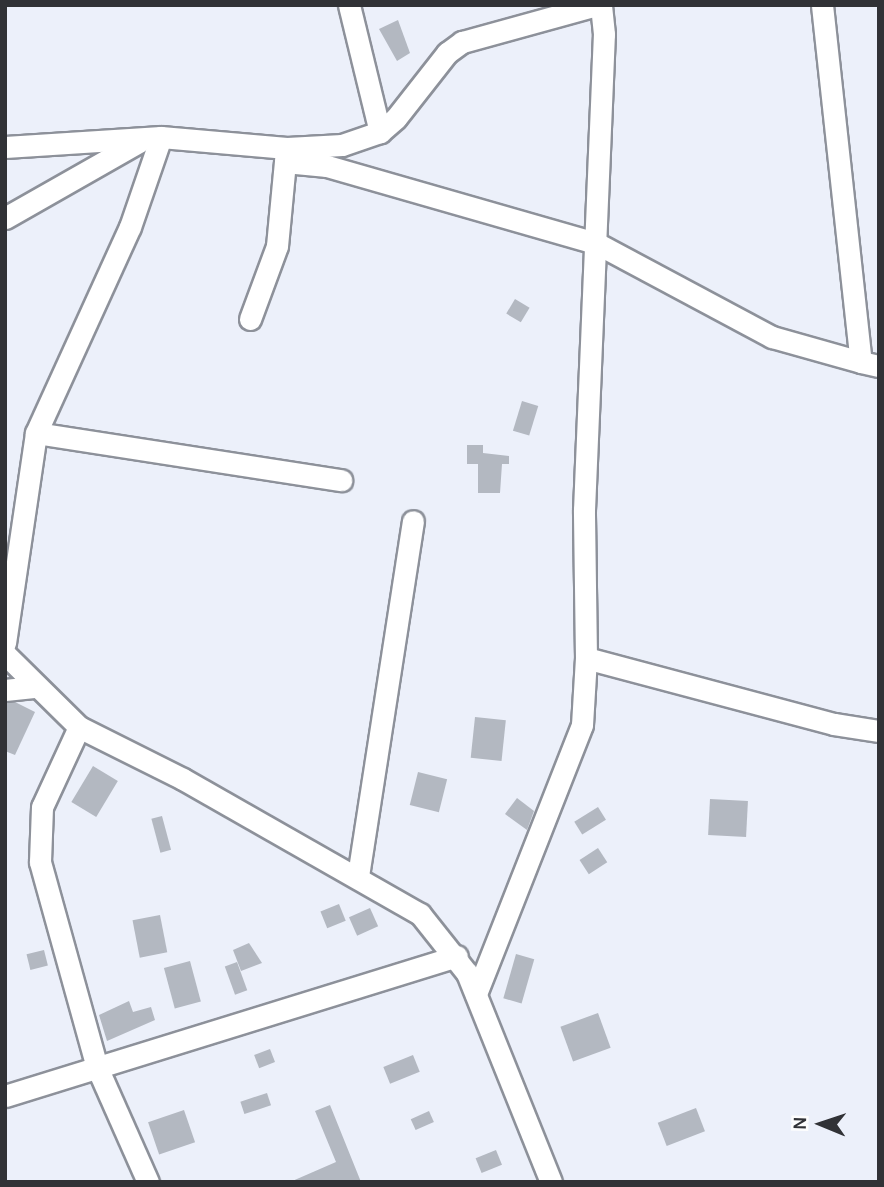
<!DOCTYPE html>
<style>
body{margin:0}
#map{position:relative;width:884px;height:1187px;overflow:hidden;background:#ecf0fa;font-family:Karla,sans-serif}
div>[style]{position:absolute}
.building>*{inset:0;background:#b3b8c1;transform-origin:0 0}
.roads{filter:drop-shadow(2px 0 #8d919a) drop-shadow(-2px 0 #8d919a) drop-shadow(0 2px #8d919a) drop-shadow(0 -2px #8d919a)}
.minor>*{height:21px;margin:-10.5px;padding:0 10.5px;transform-origin:10.5px;border-radius:10.5px;background:#fff}
span{translate:-50% -50%;white-space:nowrap;text-align:center;line-height:1.15;-webkit-text-stroke:5px #fdfdfd;paint-order:stroke}
.frame{position:absolute;inset:0;border:7px solid #313236;pointer-events:none}
.north{position:absolute;left:786px;top:1089px;width:70px;height:70px;-webkit-text-stroke:5px #fdfdfd;paint-order:stroke;rotate:272deg;font-size:19px;font-weight:700;line-height:28px;text-align:center;color:#313236}
.north::after{content:'';display:block;margin:auto;width:24px;height:32px;background:#313236;clip-path:polygon(50% 0,100% 100%,50% 72%,0 100%)}
</style>
<div id="map">
<div class="building">
<div style="clip-path:polygon(398px 20px,410px 53px,397px 61px,379px 29px)"></div>
<div style="left:515px;top:299px;width:17px;height:17px;rotate:31deg"></div>
<div style="left:522px;top:401px;width:17px;height:31px;rotate:17deg"></div>
<div style="clip-path:polygon(467px 445px,483px 445px,483px 453px,509px 456px,509px 464px,502px 464px,500px 493px,478px 493px,478px 464px,467px 464px)"></div>
<div style="clip-path:polygon(15px 702px,35px 712px,15px 755px,5px 751px,5px 703px)"></div>
<div style="left:475px;top:717px;width:31px;height:41px;rotate:6deg"></div>
<div style="left:93px;top:766px;width:29px;height:42px;rotate:31deg"></div>
<div style="left:418px;top:772px;width:30px;height:34px;rotate:14deg"></div>
<div style="clip-path:polygon(517px 798px,534px 811px,527px 830px,505px 814px)"></div>
<div style="left:710px;top:799px;width:38px;height:36px;rotate:3deg"></div>
<div style="left:598px;top:807px;width:15px;height:28px;rotate:58deg"></div>
<div style="left:162px;top:816px;width:35px;height:11px;rotate:75deg"></div>
<div style="left:598px;top:848px;width:17px;height:22px;rotate:57deg"></div>
<div style="left:339px;top:904px;width:18px;height:20px;rotate:68deg"></div>
<div style="left:370px;top:908px;width:20px;height:23px;rotate:66deg"></div>
<div style="left:160px;top:915px;width:38px;height:28px;rotate:79deg"></div>
<div style="clip-path:polygon(249px 943px,262px 963px,241px 971px,233px 950px)"></div>
<div style="left:44px;top:950px;width:16px;height:18px;rotate:76deg"></div>
<div style="left:516px;top:954px;width:19px;height:46px;rotate:16deg"></div>
<div style="left:190px;top:961px;width:42px;height:27px;rotate:75deg"></div>
<div style="left:237px;top:962px;width:30px;height:13px;rotate:70deg"></div>
<div style="clip-path:polygon(129px 1001px,133px 1012px,151px 1007px,155px 1020px,107px 1041px,99px 1015px)"></div>
<div style="left:598px;top:1013px;width:37px;height:40px;rotate:70deg"></div>
<div style="left:270px;top:1049px;width:14px;height:17px;rotate:69deg"></div>
<div style="left:413px;top:1055px;width:18px;height:32px;rotate:68deg"></div>
<div style="left:267px;top:1093px;width:13px;height:28px;rotate:72deg"></div>
<div style="clip-path:polygon(330px 1105px,361px 1182px,290px 1182px,336px 1162px,315px 1111px)"></div>
<div style="left:696px;top:1108px;width:25px;height:41px;rotate:69deg"></div>
<div style="left:184px;top:1110px;width:34px;height:38px;rotate:71deg"></div>
<div style="left:429px;top:1111px;width:12px;height:20px;rotate:66deg"></div>
<div style="left:496px;top:1150px;width:16px;height:22px;rotate:68deg"></div>
</div>
<div class="roads">
<div class="minor">
<div style="left:349px;top:5px;width:131px;rotate:76.3deg"></div>
<div style="left:822px;top:5px;width:359px;rotate:83.8deg"></div>
<div style="left:861px;top:362px;width:18px;rotate:13deg"></div>
<div style="left:5px;top:147px;width:156px;rotate:-3.7deg"></div>
<div style="left:161px;top:137px;width:126px;rotate:5deg"></div>
<div style="left:287px;top:148px;width:55px;rotate:-3.1deg"></div>
<div style="left:342px;top:145px;width:40px;rotate:-18.9deg"></div>
<div style="left:380px;top:132px;width:21px;rotate:-41deg"></div>
<div style="left:396px;top:118px;width:83px;rotate:-51.9deg"></div>
<div style="left:447px;top:53px;width:19px;rotate:-36deg"></div>
<div style="left:462px;top:42px;width:139px;rotate:-15.4deg"></div>
<div style="left:285px;top:162px;width:42px;rotate:5.4deg"></div>
<div style="left:327px;top:166px;width:280px;rotate:16deg"></div>
<div style="left:596px;top:243px;width:200px;rotate:28.1deg"></div>
<div style="left:772px;top:337px;width:92px;rotate:15.7deg"></div>
<div style="left:5px;top:218px;width:154px;rotate:-29.6deg"></div>
<div style="left:250px;top:319px;width:78px;rotate:-69.7deg"></div>
<div style="left:277px;top:246px;width:96px;rotate:-84.6deg"></div>
<div style="left:36px;top:433px;width:309px;rotate:8.8deg"></div>
<div style="left:5px;top:643px;width:212px;rotate:-81.6deg"></div>
<div style="left:36px;top:433px;width:226px;rotate:-65.5deg"></div>
<div style="left:130px;top:227px;width:95px;rotate:-71deg"></div>
<div style="left:5px;top:654px;width:104px;rotate:44.6deg"></div>
<div style="left:79px;top:727px;width:116px;rotate:26.6deg"></div>
<div style="left:183px;top:779px;width:273px;rotate:29.7deg"></div>
<div style="left:420px;top:914px;width:75px;rotate:51.5deg"></div>
<div style="left:467px;top:973px;width:225px;rotate:68.1deg"></div>
<div style="left:586px;top:658px;width:257px;rotate:14.9deg"></div>
<div style="left:834px;top:724px;width:46px;rotate:8.8deg"></div>
<div style="left:5px;top:690px;width:31px;rotate:-6deg"></div>
<div style="left:79px;top:727px;width:88px;rotate:114.8deg"></div>
<div style="left:42px;top:807px;width:55px;rotate:92.1deg"></div>
<div style="left:40px;top:862px;width:213px;rotate:74.5deg"></div>
<div style="left:97px;top:1067px;width:126px;rotate:66.1deg"></div>
<div style="left:358px;top:876px;width:359px;rotate:-81.2deg"></div>
<div style="left:476px;top:994px;width:289px;rotate:-68.5deg"></div>
<div style="left:582px;top:725px;width:67px;rotate:-86.6deg"></div>
<div style="left:586px;top:658px;width:148px;rotate:-90.8deg"></div>
<div style="left:584px;top:510px;width:476px;rotate:-87.6deg"></div>
<div style="left:604px;top:34px;width:29px;rotate:-96deg"></div>
<div style="left:5px;top:1096px;width:473px;rotate:-17.2deg"></div>
</div>
</div>
<div class="frame"></div>
<div class="north">N</div>
</div>
